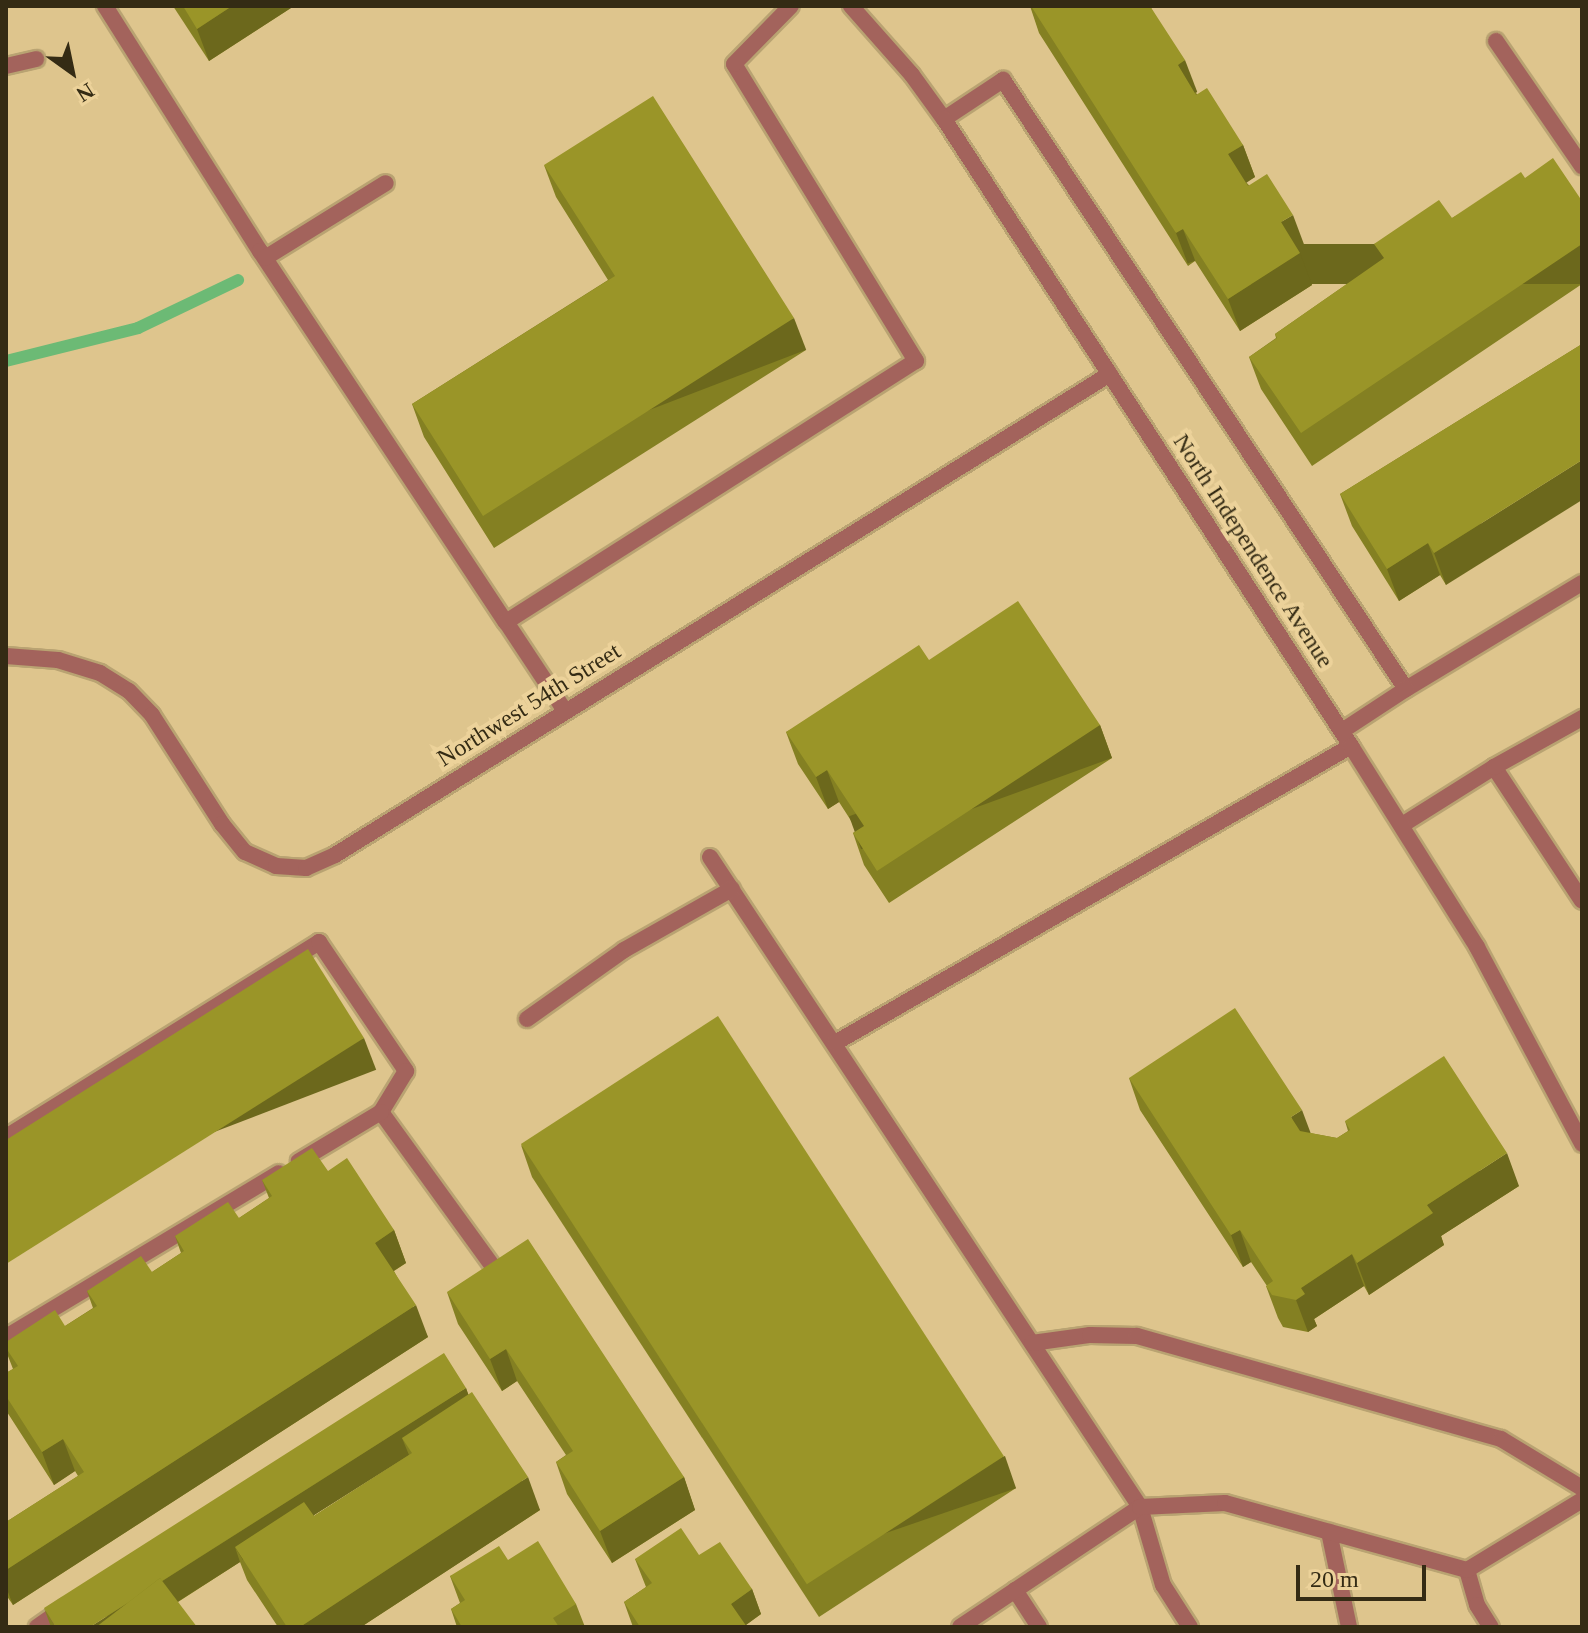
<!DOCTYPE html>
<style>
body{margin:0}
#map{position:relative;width:1588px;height:1633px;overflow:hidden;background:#dec58d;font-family:"Times New Roman",serif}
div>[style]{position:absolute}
.stream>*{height:12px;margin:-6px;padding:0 6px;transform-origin:6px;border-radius:6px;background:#6cba75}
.roads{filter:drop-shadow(2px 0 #b9a372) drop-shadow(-2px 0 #b9a372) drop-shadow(0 2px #b9a372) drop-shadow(0 -2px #b9a372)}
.service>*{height:16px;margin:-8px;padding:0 8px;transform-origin:8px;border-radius:8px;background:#a3635c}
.minor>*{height:16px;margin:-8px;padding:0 8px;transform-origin:8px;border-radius:8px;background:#a3635c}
.tertiary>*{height:16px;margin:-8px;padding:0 8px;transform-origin:8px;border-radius:8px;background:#a3635c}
.wall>*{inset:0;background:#848022}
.shaded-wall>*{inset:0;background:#6c681c;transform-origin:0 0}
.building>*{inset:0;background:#9a9528;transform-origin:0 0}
span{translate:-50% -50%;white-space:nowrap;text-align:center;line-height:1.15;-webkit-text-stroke:8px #ecd29a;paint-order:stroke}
.street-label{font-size:24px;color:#342b14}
.frame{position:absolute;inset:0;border:8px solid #342b14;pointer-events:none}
.north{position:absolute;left:32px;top:32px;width:80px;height:80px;-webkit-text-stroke:6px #ecd29a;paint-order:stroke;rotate:147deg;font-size:22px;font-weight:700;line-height:32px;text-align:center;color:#342b14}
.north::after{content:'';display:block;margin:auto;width:28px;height:36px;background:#342b14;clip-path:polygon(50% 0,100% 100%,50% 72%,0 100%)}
.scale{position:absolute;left:1296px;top:1565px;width:130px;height:36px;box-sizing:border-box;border:4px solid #342b14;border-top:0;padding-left:10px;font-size:24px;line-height:28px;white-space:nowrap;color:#342b14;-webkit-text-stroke:6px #ecd29a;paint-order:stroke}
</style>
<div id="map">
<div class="stream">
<div style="left:6px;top:361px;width:136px;rotate:-14deg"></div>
<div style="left:138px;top:328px;width:111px;rotate:-25.6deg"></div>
</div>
<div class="roads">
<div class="service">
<div style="left:105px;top:6px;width:290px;rotate:57.7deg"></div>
<div style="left:260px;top:251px;width:445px;rotate:56.5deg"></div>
<div style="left:1496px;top:41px;width:152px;rotate:55.5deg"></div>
<div style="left:944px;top:119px;width:71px;rotate:-33.5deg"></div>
<div style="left:1003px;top:80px;width:730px;rotate:56.51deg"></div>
<div style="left:1406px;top:689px;width:205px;rotate:-31.1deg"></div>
<div style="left:265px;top:258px;width:142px;rotate:-31.8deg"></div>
<div style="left:565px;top:711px;width:107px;rotate:-123.5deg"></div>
<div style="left:506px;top:622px;width:486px;rotate:-32.5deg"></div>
<div style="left:916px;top:361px;width:348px;rotate:-121.5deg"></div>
<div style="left:734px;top:64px;width:81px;rotate:-45.5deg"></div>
<div style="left:1342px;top:731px;width:77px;rotate:-33.3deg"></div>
<div style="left:1494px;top:767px;width:160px;rotate:56.7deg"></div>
<div style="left:1402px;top:825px;width:109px;rotate:-32.2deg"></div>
<div style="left:1494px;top:767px;width:101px;rotate:-29.1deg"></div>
<div style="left:710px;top:857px;width:779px;rotate:56.51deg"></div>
<div style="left:1140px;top:1507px;width:81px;rotate:73.6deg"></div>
<div style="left:1163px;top:1585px;width:50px;rotate:57.3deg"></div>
<div style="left:527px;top:1019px;width:119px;rotate:-35.4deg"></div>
<div style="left:624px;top:950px;width:124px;rotate:-29.5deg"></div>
<div style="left:835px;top:1043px;width:595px;rotate:-29.92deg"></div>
<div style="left:381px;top:1112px;width:188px;rotate:54.1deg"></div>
<div style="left:6px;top:1137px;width:369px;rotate:-31.9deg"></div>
<div style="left:319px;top:942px;width:156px;rotate:56deg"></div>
<div style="left:406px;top:1071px;width:48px;rotate:121.4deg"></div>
<div style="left:381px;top:1112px;width:96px;rotate:149.1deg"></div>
<div style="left:6px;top:1337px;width:318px;rotate:-31deg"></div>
<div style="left:1032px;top:1343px;width:59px;rotate:-7.9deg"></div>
<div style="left:1090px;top:1335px;width:47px;rotate:1.2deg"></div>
<div style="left:1137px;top:1336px;width:378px;rotate:15.8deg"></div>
<div style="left:1501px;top:1439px;width:95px;rotate:31.2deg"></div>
<div style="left:1329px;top:1532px;width:97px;rotate:78.1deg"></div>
<div style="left:1467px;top:1570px;width:36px;rotate:74deg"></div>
<div style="left:1477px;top:1605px;width:26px;rotate:58deg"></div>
<div style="left:1015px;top:1590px;width:44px;rotate:57deg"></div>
<div style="left:37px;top:1627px;width:35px;rotate:-35deg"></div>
<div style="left:960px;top:1627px;width:216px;rotate:-33.7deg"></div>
<div style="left:1140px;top:1507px;width:85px;rotate:-2.7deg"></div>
<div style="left:1225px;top:1503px;width:251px;rotate:15.5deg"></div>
<div style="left:1467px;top:1570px;width:135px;rotate:-31.3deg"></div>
</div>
<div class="minor">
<div style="left:6px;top:66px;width:31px;rotate:-13deg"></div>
<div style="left:6px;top:656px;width:52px;rotate:4.4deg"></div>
<div style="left:58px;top:660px;width:44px;rotate:17.2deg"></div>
<div style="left:100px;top:673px;width:34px;rotate:32deg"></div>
<div style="left:129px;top:691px;width:33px;rotate:46deg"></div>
<div style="left:152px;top:715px;width:130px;rotate:57.3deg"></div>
<div style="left:222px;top:824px;width:36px;rotate:51deg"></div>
<div style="left:245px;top:852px;width:34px;rotate:24deg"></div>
<div style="left:276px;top:866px;width:30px;rotate:4deg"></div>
<div style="left:306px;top:868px;width:32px;rotate:-24deg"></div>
<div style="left:335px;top:855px;width:912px;rotate:-31.83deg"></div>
</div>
<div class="tertiary">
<div style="left:851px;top:6px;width:92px;rotate:48.5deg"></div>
<div style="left:912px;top:75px;width:54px;rotate:54deg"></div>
<div style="left:944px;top:119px;width:748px;rotate:57.01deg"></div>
<div style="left:1351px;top:746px;width:237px;rotate:57.9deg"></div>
<div style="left:1477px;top:947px;width:223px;rotate:61.9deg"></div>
</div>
</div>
<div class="wall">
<div style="clip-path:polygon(173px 6px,294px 6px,209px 61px)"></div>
<div style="clip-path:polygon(1030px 6px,1150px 6px,1197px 92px,1196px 93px,1243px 145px,1255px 177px,1246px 182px,1305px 247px,1299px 251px,1312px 285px,1240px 331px,1195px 261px,1188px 266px,1039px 33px)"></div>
<div style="clip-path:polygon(544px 165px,806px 350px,494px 548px,424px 437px,412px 404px,608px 280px,556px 197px)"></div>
<div style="clip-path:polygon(1525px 178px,1582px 201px,1582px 284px,1312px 466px,1261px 389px,1249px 357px,1276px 338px,1275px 334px,1380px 261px,1374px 244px,1452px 218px)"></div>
<div style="clip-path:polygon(1582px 344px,1446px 585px,1440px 575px,1399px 601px,1352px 526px,1340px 494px)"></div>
<div style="clip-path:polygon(929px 660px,1100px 725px,1112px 758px,889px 903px,864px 865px,853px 833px,857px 830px,839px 802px,828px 809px,798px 764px,786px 732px)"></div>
<div style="clip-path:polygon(1129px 1078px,1310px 1133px,1337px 1138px,1348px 1131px,1345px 1121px,1519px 1186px,1441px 1236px,1444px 1245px,1369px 1295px,1364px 1286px,1314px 1319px,1317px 1326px,1308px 1332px,1283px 1327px,1278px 1318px,1266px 1286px,1267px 1286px,1251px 1262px,1243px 1267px,1140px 1110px)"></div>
<div style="clip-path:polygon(521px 1145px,1016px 1488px,819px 1617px,532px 1177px)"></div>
<div style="clip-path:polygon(328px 1171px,394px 1230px,406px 1263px,394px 1271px,428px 1337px,13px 1605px,6px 1595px,6px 1522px,78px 1476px,75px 1471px,54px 1485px,7px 1412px,6px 1409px,6px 1373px,13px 1369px,6px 1351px,6px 1342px,65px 1326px,93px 1308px,87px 1291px,152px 1272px,181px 1253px,175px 1236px,239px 1218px,269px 1198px,262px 1180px)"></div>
<div style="clip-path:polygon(447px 1292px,684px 1477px,695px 1510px,612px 1563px,567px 1494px,556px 1462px,566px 1455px,517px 1381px,502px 1391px,458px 1324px)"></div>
<div style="clip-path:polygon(evenodd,466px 1388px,468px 1394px,540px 1510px,361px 1627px,278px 1627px,247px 1580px,240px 1562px,178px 1602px,56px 1627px,466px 1388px,409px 1455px,314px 1516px,314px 1515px,409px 1455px)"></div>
<div style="clip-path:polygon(699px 1555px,752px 1589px,761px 1614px,746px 1625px,747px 1627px,633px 1627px,624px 1602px,646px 1587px,635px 1559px)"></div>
<div style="clip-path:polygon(508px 1560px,576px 1604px,585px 1627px,457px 1627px,451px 1609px,460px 1603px,450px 1576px)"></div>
<div style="clip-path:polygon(44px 1608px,56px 1627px,51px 1627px)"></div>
</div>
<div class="shaded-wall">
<div style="clip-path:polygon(232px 6px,294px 6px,209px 61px,197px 29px)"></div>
<div style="left:1185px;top:60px;width:34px;height:9px;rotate:69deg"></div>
<div style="clip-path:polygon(1243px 145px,1255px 177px,1240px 187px,1228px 154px)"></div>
<div style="clip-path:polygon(1293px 215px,1305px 247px,1293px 255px,1281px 222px)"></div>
<div style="left:1183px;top:229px;width:34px;height:8px;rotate:69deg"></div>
<div style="left:1582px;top:244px;width:40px;height:339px;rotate:90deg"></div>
<div style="clip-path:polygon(1300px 253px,1312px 285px,1240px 331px,1228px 299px)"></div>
<div style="left:794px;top:318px;width:34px;height:369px;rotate:69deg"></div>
<div style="clip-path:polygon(1582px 460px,1582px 500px,1446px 585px,1434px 553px)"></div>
<div style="clip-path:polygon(1428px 543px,1440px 575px,1399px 601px,1387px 569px)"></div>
<div style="left:1100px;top:725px;width:35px;height:267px;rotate:70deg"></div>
<div style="clip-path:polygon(827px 770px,839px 802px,828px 809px,816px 777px)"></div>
<div style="left:364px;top:1038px;width:34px;height:423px;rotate:69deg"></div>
<div style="clip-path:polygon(1302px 1110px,1314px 1142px,1303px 1149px,1291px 1117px)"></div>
<div style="clip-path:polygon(1507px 1153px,1519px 1186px,1441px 1236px,1444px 1245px,1369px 1295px,1357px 1263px,1427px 1205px)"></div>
<div style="clip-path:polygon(394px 1230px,406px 1263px,387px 1275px,375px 1243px)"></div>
<div style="clip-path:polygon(1240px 1230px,1251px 1262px,1243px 1267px,1231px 1235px)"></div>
<div style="clip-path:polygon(1352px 1254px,1364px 1286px,1314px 1319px,1317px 1326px,1308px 1332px,1296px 1300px,1301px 1288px)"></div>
<div style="clip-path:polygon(416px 1305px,428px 1337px,13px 1605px,6px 1587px,6px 1570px)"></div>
<div style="clip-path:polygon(506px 1349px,517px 1381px,502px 1391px,490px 1359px)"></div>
<div style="clip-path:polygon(466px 1388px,475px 1413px,402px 1438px,409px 1455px,243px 1560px,235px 1547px,240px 1562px,138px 1627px,90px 1627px)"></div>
<div style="clip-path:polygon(63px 1439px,75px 1471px,54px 1485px,42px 1452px)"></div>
<div style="left:1005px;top:1456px;width:34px;height:235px;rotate:71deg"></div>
<div style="clip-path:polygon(528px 1477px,540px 1510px,361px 1627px,300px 1627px)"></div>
<div style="clip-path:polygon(684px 1477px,695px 1510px,612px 1563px,600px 1531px)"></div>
<div style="clip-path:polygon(752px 1589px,761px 1614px,743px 1627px,731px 1604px)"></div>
</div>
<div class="building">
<div style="clip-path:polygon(183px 6px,232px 6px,197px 29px)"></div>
<div style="clip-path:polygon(1031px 6px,1150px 6px,1185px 60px,1178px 65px,1196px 95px,1207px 88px,1243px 145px,1228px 154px,1248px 186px,1267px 174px,1293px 215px,1281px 222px,1300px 253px,1228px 299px,1183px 229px,1176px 233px)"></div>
<div style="clip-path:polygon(653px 96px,794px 318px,483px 516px,412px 404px,615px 276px,544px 165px)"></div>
<div style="clip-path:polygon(1553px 158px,1582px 201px,1582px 244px,1301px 433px,1249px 357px,1277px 338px,1275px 334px,1384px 258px,1374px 244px,1439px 200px,1452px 218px,1521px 172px,1525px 178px)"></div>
<div style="clip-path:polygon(1582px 344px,1582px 460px,1434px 553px,1428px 543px,1387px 569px,1340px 494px)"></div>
<div style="clip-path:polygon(1018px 601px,1100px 725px,877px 871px,853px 833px,864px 826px,827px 770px,816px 777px,786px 732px,919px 645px,929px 660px)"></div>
<div style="clip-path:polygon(308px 949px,364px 1038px,6px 1264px,6px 1140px)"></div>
<div style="clip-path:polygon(1235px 1008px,1302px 1110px,1291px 1117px,1300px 1131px,1337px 1138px,1350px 1130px,1345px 1121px,1444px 1056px,1507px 1153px,1427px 1205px,1433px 1213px,1357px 1263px,1352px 1254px,1301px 1288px,1305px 1294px,1296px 1300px,1272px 1295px,1266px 1286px,1273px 1281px,1240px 1230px,1231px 1235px,1129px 1078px)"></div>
<div style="left:718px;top:1016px;width:525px;height:235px;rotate:57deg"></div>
<div style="clip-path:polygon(312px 1148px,328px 1171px,347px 1158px,394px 1230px,375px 1243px,416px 1305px,6px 1570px,6px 1522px,84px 1472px,63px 1439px,42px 1452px,6px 1396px,6px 1373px,18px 1366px,6px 1348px,6px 1342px,55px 1310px,65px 1326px,97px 1306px,87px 1291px,141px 1256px,152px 1272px,184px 1251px,175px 1236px,228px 1202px,239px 1218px,272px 1196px,262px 1180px)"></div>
<div style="clip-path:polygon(528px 1239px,684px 1477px,600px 1531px,556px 1462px,573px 1451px,506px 1349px,490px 1359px,447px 1292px)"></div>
<div style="clip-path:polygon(444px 1353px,466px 1388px,162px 1581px,160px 1578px,129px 1602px,90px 1627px,56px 1627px,44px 1608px)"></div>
<div style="clip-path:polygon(472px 1392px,528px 1477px,300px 1627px,287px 1627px,235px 1547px,304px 1502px,314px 1516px,412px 1453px,402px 1438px)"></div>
<div style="clip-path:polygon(681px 1528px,699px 1555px,720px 1542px,752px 1589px,731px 1604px,747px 1627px,640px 1627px,624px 1602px,652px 1583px,635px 1559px)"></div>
<div style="clip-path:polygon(538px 1541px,576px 1604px,553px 1618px,559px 1627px,462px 1627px,451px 1609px,465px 1600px,450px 1576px,499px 1546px,508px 1560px)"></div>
<div style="clip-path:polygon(160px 1578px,197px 1627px,96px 1627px)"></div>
</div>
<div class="street-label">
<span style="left:1253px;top:551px;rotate:57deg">North Independence Avenue</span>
<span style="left:529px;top:705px;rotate:-32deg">Northwest 54th Street</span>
</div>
<div class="frame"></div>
<div class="north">N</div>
<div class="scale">20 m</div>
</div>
